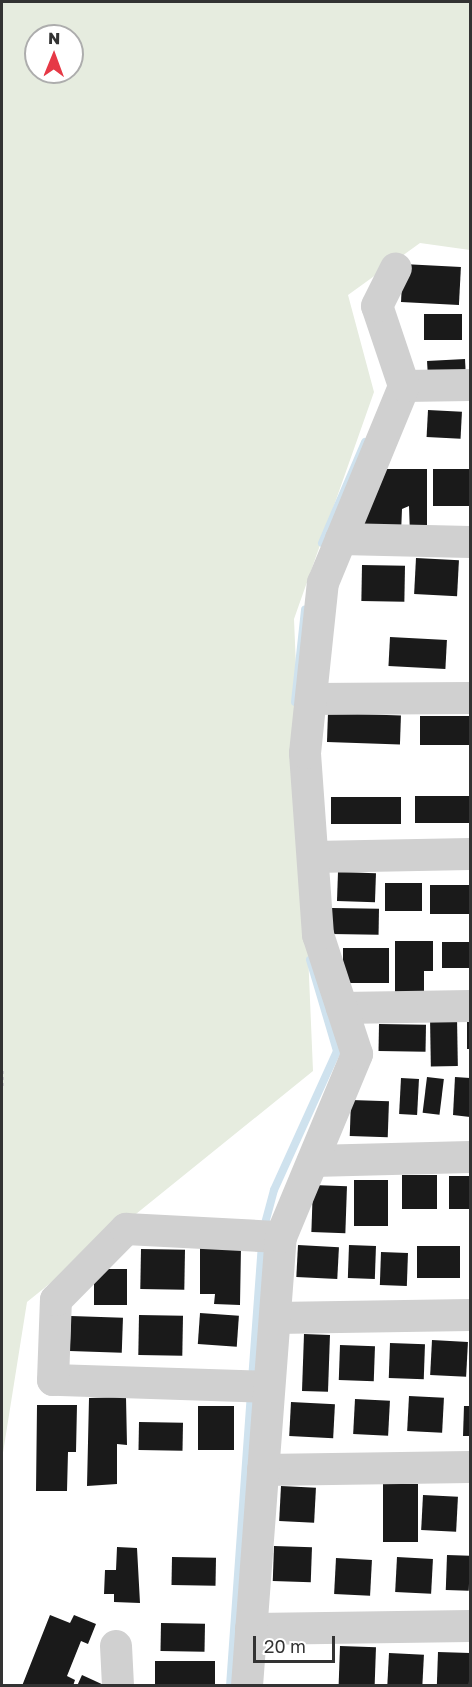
<!DOCTYPE html>
<style>
body{margin:0}
#map{position:relative;width:472px;height:1687px;overflow:hidden;background:#fff;font-family:"Golos Text",sans-serif}
div>[style]{position:absolute}
.green>*{inset:0;background:#e6ecdf}
.stream>*{height:8px;margin:-4px;padding:0 4px;transform-origin:4px;border-radius:4px;background:#cfe2ee}
.building>*{inset:0;background:#1a1a1a;transform-origin:0 0}
.path>*{height:4px;margin-top:-2px;transform-origin:0;background:repeating-linear-gradient(90deg,#cdcdcd 0 3px,transparent 0 6px)}
.minor>*{height:32px;margin:-16px;padding:0 16px;transform-origin:16px;border-radius:16px;background:#d0d0d0}
span{translate:-50% -50%;white-space:nowrap;text-align:center;line-height:1.15;-webkit-text-stroke:6px #fff;paint-order:stroke}
.frame{position:absolute;inset:0;border:3px solid #333;pointer-events:none}
.north{position:absolute;left:24px;top:24px;width:60px;height:60px;box-sizing:border-box;background:#fff;border:2px solid #adadad;border-radius:50%;rotate:1deg;font-size:16px;font-weight:700;line-height:24px;text-align:center;color:#333}
.north::after{content:'';display:block;margin:auto;width:21px;height:27px;background:#e63946;clip-path:polygon(50% 0,100% 100%,50% 72%,0 100%)}
.scale{position:absolute;left:253px;top:1636px;width:82px;height:27px;box-sizing:border-box;border:3px solid #333;border-top:0;padding-left:8px;font-size:18px;line-height:21px;white-space:nowrap;color:#333;-webkit-text-stroke:4px #fff;paint-order:stroke}
</style>
<div id="map">
<div class="green">
<div style="clip-path:polygon(evenodd,2px 2px,470px 2px,470px 250px,420px 243px,348px 295px,374px 392px,294px 619px,313px 1071px,27px 1302px,2px 1459px,2px 2px,36px 36px,72px 36px,72px 72px,36px 72px,36px 36px)"></div>
</div>
<div class="stream">
<div style="left:322px;top:543px;width:110px;rotate:-66.9deg"></div>
<div style="left:295px;top:702px;width:93px;rotate:-83.8deg"></div>
<div style="left:252px;top:1380px;width:149px;rotate:-85.8deg"></div>
<div style="left:263px;top:1231px;width:42px;rotate:-75deg"></div>
<div style="left:274px;top:1190px;width:153px;rotate:-65.6deg"></div>
<div style="left:337px;top:1051px;width:95px;rotate:-106.5deg"></div>
<div style="left:230px;top:1686px;width:294px;rotate:-85.9deg"></div>
</div>
<div class="building">
<div style="left:403px;top:264px;width:58px;height:38px;rotate:3deg"></div>
<div style="left:462px;top:314px;width:26px;height:38px;rotate:90deg"></div>
<div style="left:465px;top:359px;width:20px;height:38px;rotate:87deg"></div>
<div style="left:428px;top:410px;width:34px;height:27px;rotate:3deg"></div>
<div style="clip-path:polygon(379px 469px,427px 469px,427px 534px,410px 535px,409px 506px,402px 509px,401px 534px,360px 532px)"></div>
<div style="left:433px;top:469px;width:37px;height:37px"></div>
<div style="left:416px;top:558px;width:43px;height:36px;rotate:3deg"></div>
<div style="left:362px;top:565px;width:43px;height:36px;rotate:1deg"></div>
<div style="left:390px;top:637px;width:57px;height:29px;rotate:3deg"></div>
<div style="left:328px;top:713px;width:73px;height:29px;rotate:2deg"></div>
<div style="left:420px;top:716px;width:50px;height:29px"></div>
<div style="left:470px;top:796px;width:27px;height:55px;rotate:90deg"></div>
<div style="left:331px;top:797px;width:70px;height:27px"></div>
<div style="left:338px;top:872px;width:38px;height:29px;rotate:2deg"></div>
<div style="left:385px;top:883px;width:37px;height:28px"></div>
<div style="left:430px;top:885px;width:40px;height:29px"></div>
<div style="left:332px;top:908px;width:47px;height:26px;rotate:1deg"></div>
<div style="clip-path:polygon(395px 941px,433px 941px,433px 971px,424px 971px,424px 993px,395px 993px)"></div>
<div style="left:442px;top:942px;width:28px;height:26px"></div>
<div style="left:343px;top:948px;width:46px;height:35px"></div>
<div style="left:467px;top:1014px;width:3px;height:35px"></div>
<div style="left:457px;top:1017px;width:49px;height:27px;rotate:89deg"></div>
<div style="left:379px;top:1024px;width:47px;height:27px;rotate:1deg"></div>
<div style="left:427px;top:1077px;width:17px;height:36px;rotate:7deg"></div>
<div style="clip-path:polygon(455px 1077px,470px 1078px,470px 1117px,453px 1115px)"></div>
<div style="left:401px;top:1078px;width:18px;height:36px;rotate:3deg"></div>
<div style="left:351px;top:1100px;width:38px;height:36px;rotate:2deg"></div>
<div style="left:402px;top:1175px;width:35px;height:34px"></div>
<div style="left:470px;top:1176px;width:33px;height:21px;rotate:90deg"></div>
<div style="left:354px;top:1180px;width:34px;height:46px"></div>
<div style="left:313px;top:1185px;width:34px;height:47px;rotate:2deg"></div>
<div style="left:298px;top:1245px;width:41px;height:32px;rotate:3deg"></div>
<div style="left:349px;top:1245px;width:27px;height:33px;rotate:2deg"></div>
<div style="left:417px;top:1246px;width:43px;height:32px"></div>
<div style="clip-path:polygon(200px 1247px,241px 1247px,240px 1305px,214px 1304px,215px 1294px,200px 1294px)"></div>
<div style="left:141px;top:1249px;width:44px;height:40px;rotate:1deg"></div>
<div style="left:381px;top:1252px;width:27px;height:33px;rotate:2deg"></div>
<div style="left:127px;top:1269px;width:36px;height:33px;rotate:90deg"></div>
<div style="left:200px;top:1313px;width:39px;height:31px;rotate:4deg"></div>
<div style="left:139px;top:1315px;width:44px;height:40px;rotate:1deg"></div>
<div style="left:71px;top:1316px;width:52px;height:35px;rotate:2deg"></div>
<div style="left:304px;top:1334px;width:26px;height:57px;rotate:2deg"></div>
<div style="left:432px;top:1340px;width:36px;height:35px;rotate:3deg"></div>
<div style="left:390px;top:1343px;width:35px;height:35px;rotate:2deg"></div>
<div style="left:340px;top:1345px;width:35px;height:35px;rotate:2deg"></div>
<div style="left:409px;top:1396px;width:35px;height:35px;rotate:3deg"></div>
<div style="clip-path:polygon(126px 1397px,127px 1445px,117px 1444px,117px 1484px,87px 1486px,89px 1398px)"></div>
<div style="left:355px;top:1399px;width:35px;height:35px;rotate:3deg"></div>
<div style="left:291px;top:1402px;width:44px;height:34px;rotate:3deg"></div>
<div style="clip-path:polygon(37px 1405px,77px 1405px,76px 1452px,68px 1452px,67px 1491px,36px 1491px)"></div>
<div style="left:198px;top:1406px;width:36px;height:44px"></div>
<div style="clip-path:polygon(464px 1406px,470px 1406px,470px 1436px,463px 1436px)"></div>
<div style="left:139px;top:1422px;width:44px;height:28px;rotate:1deg"></div>
<div style="left:383px;top:1484px;width:35px;height:58px"></div>
<div style="left:281px;top:1486px;width:35px;height:35px;rotate:3deg"></div>
<div style="left:423px;top:1495px;width:35px;height:35px;rotate:3deg"></div>
<div style="left:274px;top:1546px;width:38px;height:35px;rotate:2deg"></div>
<div style="clip-path:polygon(117px 1547px,137px 1548px,140px 1603px,114px 1602px,114px 1594px,104px 1594px,105px 1570px,116px 1570px)"></div>
<div style="left:447px;top:1555px;width:23px;height:35px;rotate:2deg"></div>
<div style="left:172px;top:1557px;width:44px;height:28px;rotate:1deg"></div>
<div style="left:397px;top:1557px;width:36px;height:35px;rotate:3deg"></div>
<div style="left:336px;top:1558px;width:36px;height:36px;rotate:3deg"></div>
<div style="clip-path:polygon(50px 1615px,70px 1623px,74px 1615px,96px 1624px,88px 1644px,81px 1641px,67px 1676px,75px 1680px,73px 1686px,22px 1686px)"></div>
<div style="left:161px;top:1623px;width:44px;height:28px;rotate:1deg"></div>
<div style="left:340px;top:1646px;width:36px;height:40px;rotate:2deg"></div>
<div style="left:438px;top:1652px;width:32px;height:34px;rotate:2deg"></div>
<div style="left:389px;top:1653px;width:35px;height:33px;rotate:3deg"></div>
<div style="left:155px;top:1661px;width:60px;height:25px"></div>
<div style="clip-path:polygon(82px 1675px,106px 1686px,77px 1686px)"></div>
</div>
<div class="path">
<div style="left:2px;top:1071px;width:18px;rotate:90deg"></div>
</div>
<div class="minor">
<div style="left:404px;top:386px;width:66px;rotate:-0.9deg"></div>
<div style="left:341px;top:539px;width:129px;rotate:1.3deg"></div>
<div style="left:311px;top:699px;width:159px;rotate:-0.4deg"></div>
<div style="left:313px;top:857px;width:157px;rotate:-1.1deg"></div>
<div style="left:342px;top:1008px;width:128px;rotate:-0.9deg"></div>
<div style="left:313px;top:1161px;width:157px;rotate:-1.5deg"></div>
<div style="left:275px;top:1318px;width:195px;rotate:-0.9deg"></div>
<div style="left:268px;top:1387px;width:215px;rotate:-178.1deg"></div>
<div style="left:53px;top:1380px;width:80px;rotate:-87.9deg"></div>
<div style="left:56px;top:1300px;width:100px;rotate:-45.4deg"></div>
<div style="left:126px;top:1229px;width:155px;rotate:3deg"></div>
<div style="left:263px;top:1470px;width:207px;rotate:-0.8deg"></div>
<div style="left:251px;top:1629px;width:219px;rotate:-0.8deg"></div>
<div style="left:116px;top:1646px;width:40px;rotate:87.1deg"></div>
<div style="left:247px;top:1686px;width:450px;rotate:-85.7deg"></div>
<div style="left:281px;top:1237px;width:198px;rotate:-67.4deg"></div>
<div style="left:357px;top:1054px;width:125px;rotate:-108.1deg"></div>
<div style="left:318px;top:935px;width:182px;rotate:-94.1deg"></div>
<div style="left:305px;top:753px;width:171px;rotate:-84deg"></div>
<div style="left:323px;top:583px;width:213px;rotate:-67.6deg"></div>
<div style="left:404px;top:386px;width:84px;rotate:-108.6deg"></div>
<div style="left:377px;top:306px;width:42px;rotate:-63.4deg"></div>
</div>
<div class="frame"></div>
<div class="north">N</div>
<div class="scale">20 m</div>
</div>
